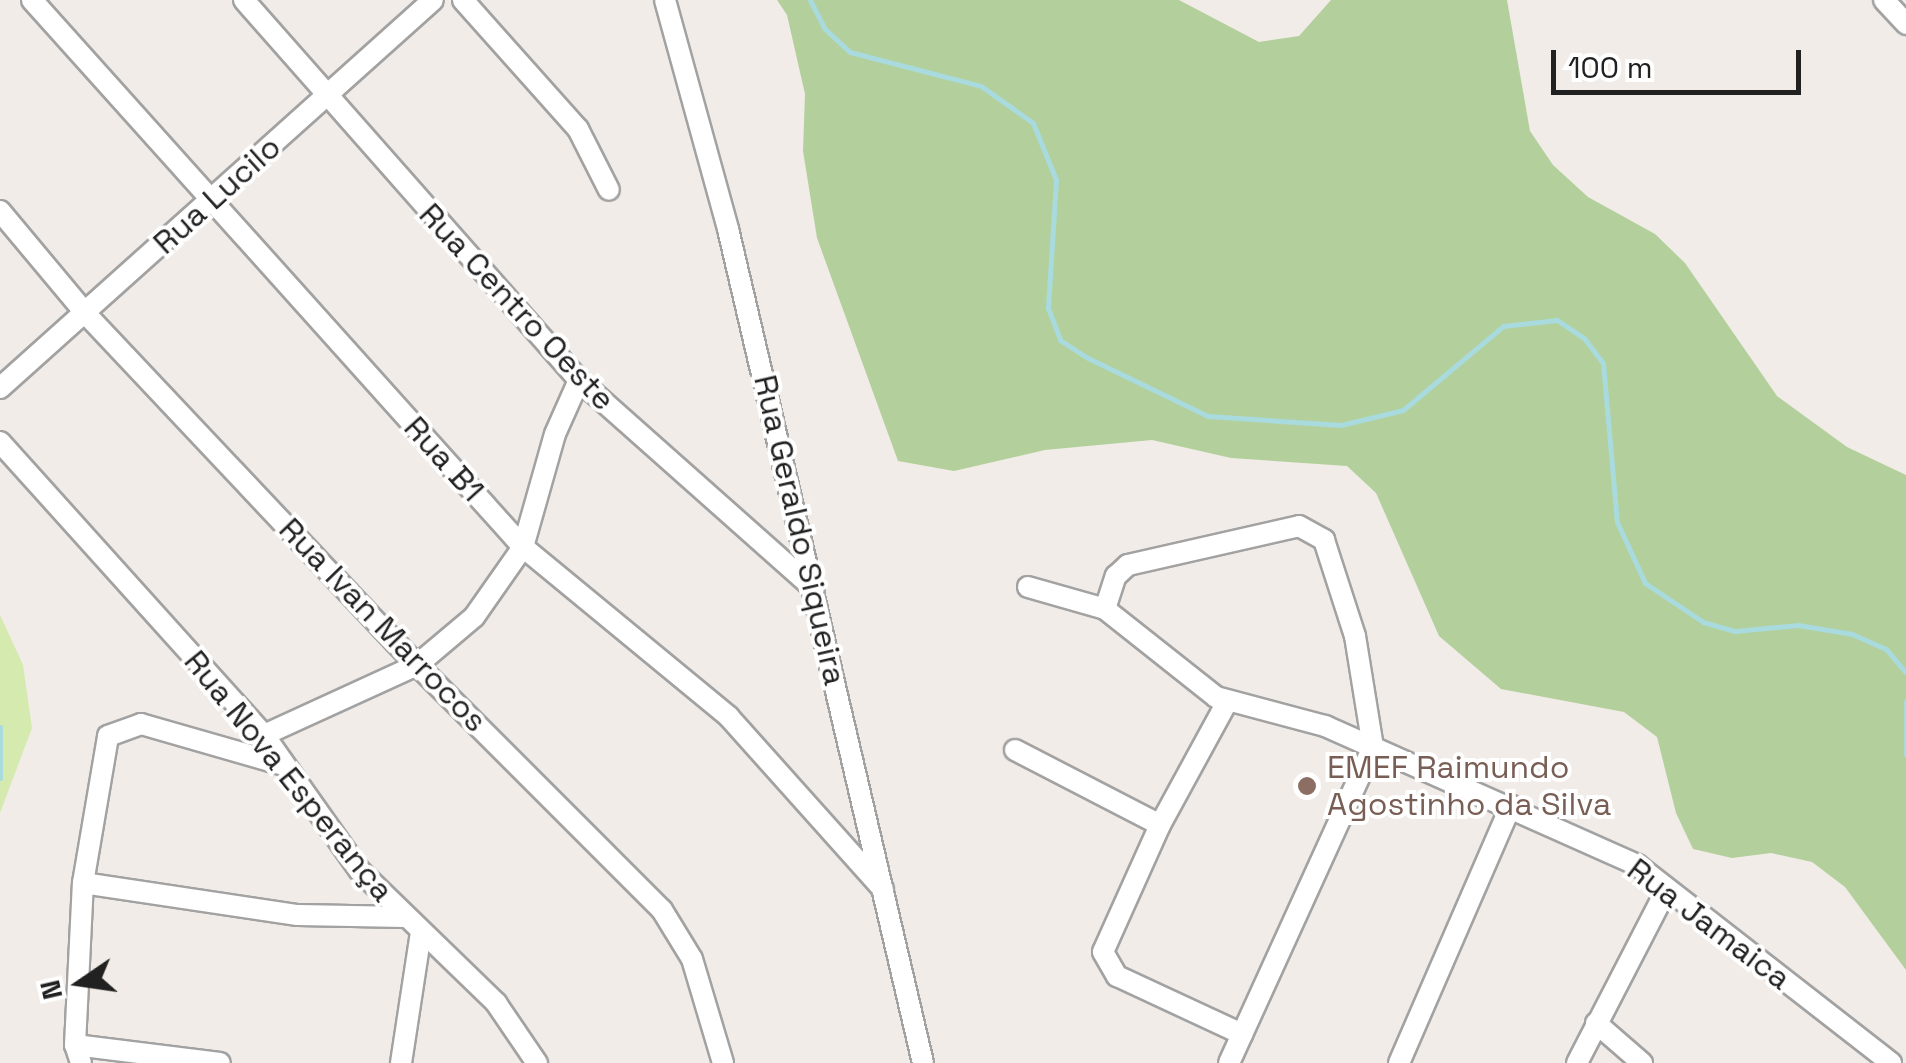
<!DOCTYPE html>
<meta charset="utf-8">
<style>
body{margin:0}
#map{position:relative;width:1906px;height:1063px;overflow:hidden;background:#f1ece7;font-family:"Space Grotesk",sans-serif}
div>[style]{position:absolute}
.grass>*{inset:0;background:#d5eaae}
.forest>*{inset:0;background:#b3d09c}
.stream>*{height:5px;margin:-2.5px;padding:0 2.5px;transform-origin:2.5px;border-radius:2.5px;background:#a8dade}
.roads{filter:drop-shadow(2px 0 #a2a2a2) drop-shadow(-2px 0 #a2a2a2) drop-shadow(0 2px #a2a2a2) drop-shadow(0 -2px #a2a2a2)}
.minor>*{height:20px;margin:-10px;padding:0 10px;transform-origin:10px;border-radius:10px;background:#fff}
.dots>*{width:28px;height:28px;translate:-50% -50%;box-sizing:border-box;border:5px solid #fff;border-radius:50%}
span{translate:-50% -50%;white-space:nowrap;text-align:center;line-height:1.15;-webkit-text-stroke:8px #fff;paint-order:stroke}
.street-label{font-size:32px;color:#212121}
.education-label{font-size:32px;color:#785e54}
.left{translate:0 -50%;text-align:left}
.north{position:absolute;left:30px;top:933px;width:100px;height:100px;-webkit-text-stroke:8px #fff;paint-order:stroke;rotate:257deg;font-size:28px;font-weight:700;line-height:40px;text-align:center;color:#212121}
.north::after{content:'';display:block;margin:auto;width:35px;height:45px;background:#212121;clip-path:polygon(50% 0,100% 100%,50% 72%,0 100%)}
.scale{position:absolute;left:1551px;top:50px;width:250px;height:45px;box-sizing:border-box;border:5px solid #212121;border-top:0;padding-left:12px;font-size:30px;line-height:35px;white-space:nowrap;color:#212121;-webkit-text-stroke:8px #fff;paint-order:stroke}
</style>
<div id="map">
<div class="grass">
<div style="clip-path:polygon(0 615px,23px 665px,32px 728px,0 813px)"></div>
</div>
<div class="forest">
<div style="clip-path:polygon(777px 0,1179px 0,1259px 42px,1299px 36px,1331px 0,1507px 0,1530px 131px,1553px 165px,1588px 197px,1655px 234px,1685px 263px,1777px 396px,1847px 447px,1906px 475px,1906px 970px,1845px 887px,1812px 862px,1771px 853px,1732px 858px,1693px 849px,1676px 813px,1657px 737px,1624px 712px,1501px 689px,1439px 636px,1376px 493px,1347px 466px,1231px 458px,1152px 440px,1045px 450px,954px 471px,898px 461px,817px 238px,803px 151px,805px 94px,787px 15px)"></div>
</div>
<div class="stream">
<div style="left:810px;top:0;width:33px;rotate:63deg"></div>
<div style="left:825px;top:29px;width:34px;rotate:43deg"></div>
<div style="left:850px;top:52px;width:135px;rotate:14.5deg"></div>
<div style="left:981px;top:86px;width:64px;rotate:35.4deg"></div>
<div style="left:1033px;top:123px;width:61px;rotate:68deg"></div>
<div style="left:1056px;top:180px;width:128px;rotate:93.6deg"></div>
<div style="left:1048px;top:308px;width:34px;rotate:69deg"></div>
<div style="left:1060px;top:340px;width:33px;rotate:33deg"></div>
<div style="left:1088px;top:358px;width:133px;rotate:25.8deg"></div>
<div style="left:1208px;top:416px;width:133px;rotate:3.9deg"></div>
<div style="left:1341px;top:425px;width:64px;rotate:-13.6deg"></div>
<div style="left:1403px;top:410px;width:131px;rotate:-40deg"></div>
<div style="left:1503px;top:326px;width:54px;rotate:-6.3deg"></div>
<div style="left:1557px;top:320px;width:32px;rotate:34deg"></div>
<div style="left:1584px;top:338px;width:31px;rotate:53deg"></div>
<div style="left:1603px;top:363px;width:160px;rotate:85deg"></div>
<div style="left:1617px;top:522px;width:67px;rotate:65.3deg"></div>
<div style="left:1645px;top:583px;width:70px;rotate:33.9deg"></div>
<div style="left:1703px;top:622px;width:33px;rotate:16deg"></div>
<div style="left:1735px;top:631px;width:63px;rotate:-5.4deg"></div>
<div style="left:1798px;top:625px;width:55px;rotate:9.5deg"></div>
<div style="left:1852px;top:634px;width:37px;rotate:24deg"></div>
<div style="left:1886px;top:649px;width:31px;rotate:50deg"></div>
<div style="left:1906px;top:701px;width:54px;rotate:90deg"></div>
<div style="left:0;top:727px;width:51px;rotate:90deg"></div>
</div>
<div class="roads">
<div class="minor">
<div style="left:32px;top:0;width:735px;rotate:48.09deg"></div>
<div style="left:523px;top:547px;width:267px;rotate:39.5deg"></div>
<div style="left:729px;top:717px;width:231px;rotate:48.2deg"></div>
<div style="left:244px;top:0;width:507px;rotate:48.6deg"></div>
<div style="left:579px;top:380px;width:314px;rotate:41.6deg"></div>
<div style="left:463px;top:0;width:173px;rotate:48.3deg"></div>
<div style="left:578px;top:129px;width:68px;rotate:63.1deg"></div>
<div style="left:665px;top:0;width:238px;rotate:74.6deg"></div>
<div style="left:728px;top:229px;width:856px;rotate:76.84deg"></div>
<div style="left:1884px;top:0;width:33px;rotate:47deg"></div>
<div style="left:0;top:211px;width:134px;rotate:50.1deg"></div>
<div style="left:86px;top:314px;width:482px;rotate:46.7deg"></div>
<div style="left:417px;top:665px;width:346px;rotate:45deg"></div>
<div style="left:662px;top:910px;width:57px;rotate:58.5deg"></div>
<div style="left:692px;top:959px;width:109px;rotate:73.4deg"></div>
<div style="left:0;top:388px;width:581px;rotate:-41.86deg"></div>
<div style="left:0;top:442px;width:394px;rotate:48deg"></div>
<div style="left:264px;top:735px;width:166px;rotate:54.8deg"></div>
<div style="left:360px;top:871px;width:190px;rotate:44.1deg"></div>
<div style="left:496px;top:1003px;width:73px;rotate:55.7deg"></div>
<div style="left:1028px;top:587px;width:80px;rotate:15.9deg"></div>
<div style="left:1105px;top:609px;width:142px;rotate:38.4deg"></div>
<div style="left:1216px;top:697px;width:113px;rotate:14.9deg"></div>
<div style="left:1325px;top:726px;width:342px;rotate:24deg"></div>
<div style="left:1637px;top:865px;width:322px;rotate:37.9deg"></div>
<div style="left:1105px;top:609px;width:35px;rotate:-72deg"></div>
<div style="left:1116px;top:576px;width:16px;rotate:-43deg"></div>
<div style="left:1128px;top:565px;width:175px;rotate:-12.8deg"></div>
<div style="left:1299px;top:526px;width:29px;rotate:29deg"></div>
<div style="left:1324px;top:540px;width:101px;rotate:72.1deg"></div>
<div style="left:1355px;top:636px;width:112px;rotate:80.8deg"></div>
<div style="left:1373px;top:747px;width:347px;rotate:114.5deg"></div>
<div style="left:1227px;top:702px;width:140px;rotate:118.6deg"></div>
<div style="left:1160px;top:825px;width:139px;rotate:114.2deg"></div>
<div style="left:1103px;top:952px;width:28px;rotate:60deg"></div>
<div style="left:1117px;top:976px;width:138px;rotate:24.9deg"></div>
<div style="left:264px;top:735px;width:168px;rotate:-24.6deg"></div>
<div style="left:417px;top:665px;width:75px;rotate:-40.1deg"></div>
<div style="left:474px;top:617px;width:85px;rotate:-55deg"></div>
<div style="left:523px;top:547px;width:117px;rotate:-74.2deg"></div>
<div style="left:555px;top:434px;width:59px;rotate:-66deg"></div>
<div style="left:1015px;top:750px;width:163px;rotate:27.3deg"></div>
<div style="left:83px;top:883px;width:217px;rotate:8.5deg"></div>
<div style="left:298px;top:915px;width:107px;rotate:1.1deg"></div>
<div style="left:1596px;top:1023px;width:61px;rotate:41deg"></div>
<div style="left:75px;top:1045px;width:146px;rotate:7.1deg"></div>
<div style="left:81px;top:1063px;width:19px;rotate:-108deg"></div>
<div style="left:75px;top:1045px;width:162px;rotate:-87.2deg"></div>
<div style="left:83px;top:883px;width:149px;rotate:-80.3deg"></div>
<div style="left:108px;top:736px;width:35px;rotate:-20deg"></div>
<div style="left:141px;top:724px;width:149px;rotate:16deg"></div>
<div style="left:401px;top:1063px;width:132px;rotate:-81.3deg"></div>
<div style="left:1399px;top:1063px;width:281px;rotate:-66.5deg"></div>
<div style="left:1577px;top:1063px;width:196px;rotate:-62.7deg"></div>
</div>
</div>
<div class="dots">
<div style="left:1307px;top:786px;background:#8d6e63"></div>
</div>
<div class="street-label">
<span style="left:217px;top:195px;rotate:-42deg">Rua Lucilo</span>
<span style="left:517px;top:307px;rotate:47deg">Rua Centro Oeste</span>
<span style="left:444px;top:459px;rotate:48deg">Rua B1</span>
<span style="left:800px;top:530px;rotate:77deg">Rua Geraldo Siqueira</span>
<span style="left:383px;top:625px;rotate:46deg">Rua Ivan Marrocos</span>
<span style="left:289px;top:776px;rotate:51deg">Rua Nova Esperança</span>
<span style="left:1709px;top:924px;rotate:37deg">Rua Jamaica</span>
</div>
<div class="education-label">
<span class="left" style="left:1327px;top:786px">EMEF Raimundo<br>Agostinho da Silva</span>
</div>
<div class="north">N</div>
<div class="scale">100 m</div>
</div>
